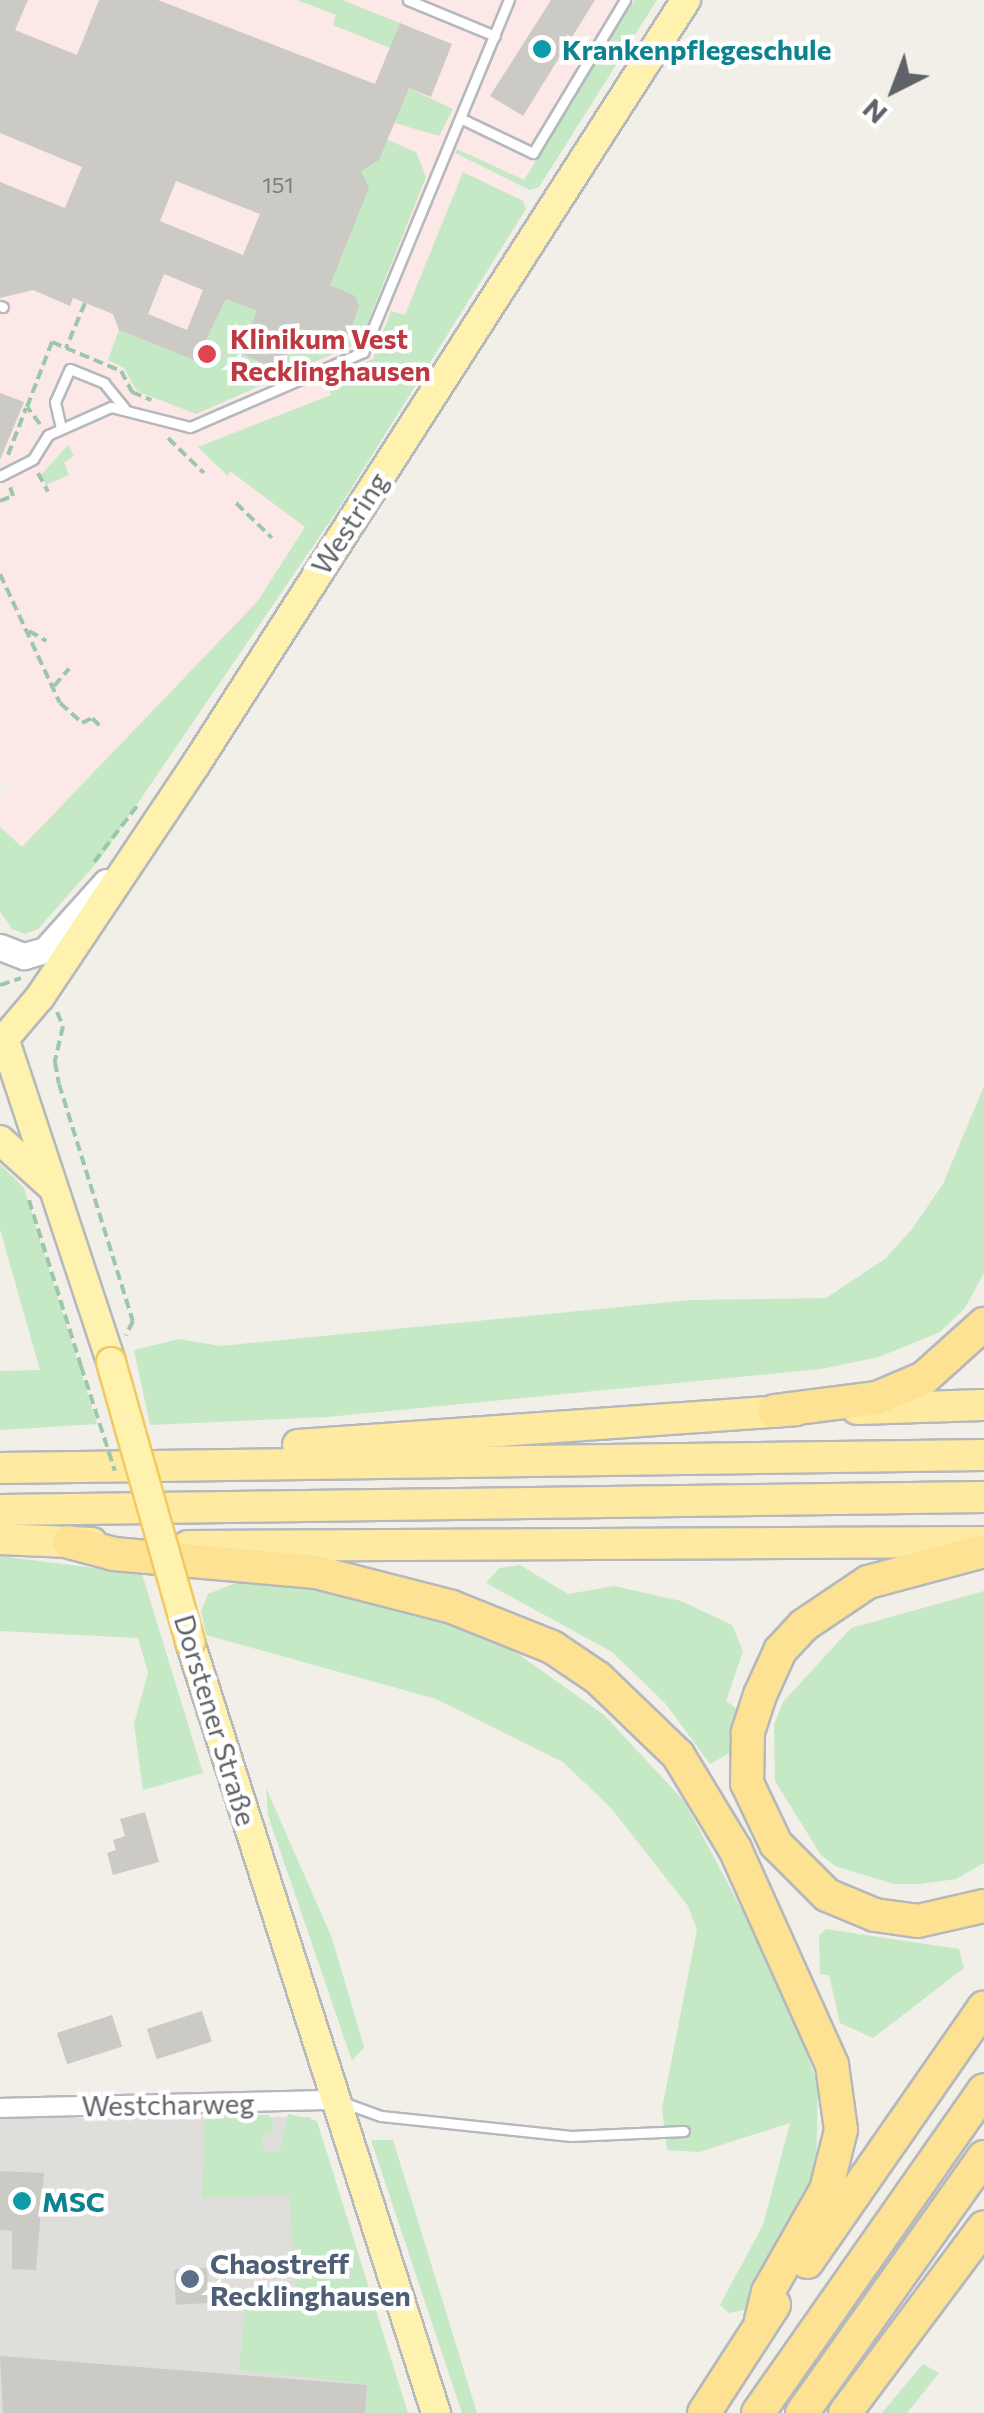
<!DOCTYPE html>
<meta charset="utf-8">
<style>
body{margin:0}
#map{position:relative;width:984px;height:2413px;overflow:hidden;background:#f1efe8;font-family:Commissioner,sans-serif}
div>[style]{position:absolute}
.industrial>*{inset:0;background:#e0deda}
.medical>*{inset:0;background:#fce8e6}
.green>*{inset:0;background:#c5e8c5}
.building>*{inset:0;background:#cccac5;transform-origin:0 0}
.path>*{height:4px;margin-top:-2px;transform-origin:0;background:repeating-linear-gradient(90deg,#9cc7a9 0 10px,transparent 0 15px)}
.roads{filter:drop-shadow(2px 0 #b5b8bc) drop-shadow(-2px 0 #b5b8bc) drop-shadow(0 2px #b5b8bc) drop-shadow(0 -2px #b5b8bc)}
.service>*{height:9px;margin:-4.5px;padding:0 4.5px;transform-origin:4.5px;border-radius:4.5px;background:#fff}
.minor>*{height:18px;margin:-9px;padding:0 9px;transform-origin:9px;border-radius:9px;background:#fff}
.secondary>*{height:25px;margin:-12.5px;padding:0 12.5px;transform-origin:12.5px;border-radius:12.5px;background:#fff}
.primary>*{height:28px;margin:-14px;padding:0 14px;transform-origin:14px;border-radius:14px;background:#fff2af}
.trunk>*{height:30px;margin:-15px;padding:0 15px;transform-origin:15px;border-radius:15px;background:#feeaa1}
.motorway>*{height:32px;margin:-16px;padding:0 16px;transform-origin:16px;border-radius:16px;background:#fde293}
.path-bridge>*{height:4px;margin-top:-2px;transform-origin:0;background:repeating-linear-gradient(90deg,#9cc7a9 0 10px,transparent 0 15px)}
.bridges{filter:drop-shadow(2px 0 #f2c960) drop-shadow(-2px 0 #f2c960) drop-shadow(0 2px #f2c960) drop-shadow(0 -2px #f2c960)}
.primary-bridge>*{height:28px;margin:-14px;padding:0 14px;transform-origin:14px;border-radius:14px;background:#fff2af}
.dots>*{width:28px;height:28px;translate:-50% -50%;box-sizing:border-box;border:5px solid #fff;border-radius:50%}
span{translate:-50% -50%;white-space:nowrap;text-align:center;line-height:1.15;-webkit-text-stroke:9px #fff;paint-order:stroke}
.number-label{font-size:22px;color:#7a7d7f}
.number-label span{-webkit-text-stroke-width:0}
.culture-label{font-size:28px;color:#0d838f;font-weight:700}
.left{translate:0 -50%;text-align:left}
.health-label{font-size:28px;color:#be3a42;font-weight:700}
.street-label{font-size:28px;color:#5f6368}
.service-label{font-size:28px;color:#4e5e75;font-weight:700}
.north{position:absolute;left:844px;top:40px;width:100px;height:100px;-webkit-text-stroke:8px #fff;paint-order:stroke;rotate:222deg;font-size:28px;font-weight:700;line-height:40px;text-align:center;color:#5f6368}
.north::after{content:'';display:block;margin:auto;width:35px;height:45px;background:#5f6368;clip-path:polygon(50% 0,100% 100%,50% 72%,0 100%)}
</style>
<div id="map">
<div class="industrial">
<div style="clip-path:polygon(310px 2117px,399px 2413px,0 2413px,0 2118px)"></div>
</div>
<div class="medical">
<div style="clip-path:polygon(0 0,634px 0,257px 602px,22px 847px,0 827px,0 797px,9px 787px,0 778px)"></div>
</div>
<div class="green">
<div style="clip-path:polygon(297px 0,342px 0,400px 23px,390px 48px,333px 25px,336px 15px)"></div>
<div style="clip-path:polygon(634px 0,657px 0,539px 187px,530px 190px,455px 153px,457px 149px,524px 180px)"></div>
<div style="clip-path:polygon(402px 85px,453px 109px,439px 136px,395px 123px)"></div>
<div style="clip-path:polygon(316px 139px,375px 163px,388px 140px,416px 152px,426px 177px,360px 342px,196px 414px,137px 391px,124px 368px,108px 360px,119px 330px,196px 361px,226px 299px,259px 312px,243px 354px,283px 366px,300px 324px,344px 344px,357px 301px,330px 285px)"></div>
<div style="clip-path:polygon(463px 172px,523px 201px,526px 209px,339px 508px,99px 860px,38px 929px,25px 934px,12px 929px,0 911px,0 827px,22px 847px,257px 602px,305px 527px,230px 471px,228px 476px,198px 447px,331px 395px,324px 380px,373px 359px,391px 311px,405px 315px)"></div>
<div style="clip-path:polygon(68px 445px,74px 456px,64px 462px,69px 475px,46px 485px,41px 475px)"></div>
<div style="clip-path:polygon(984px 1086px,984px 1273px,965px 1308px,940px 1332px,879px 1357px,821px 1369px,327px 1417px,150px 1425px,134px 1350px,179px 1339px,221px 1346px,691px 1300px,826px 1298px,885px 1259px,912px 1229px,943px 1184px)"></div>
<div style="clip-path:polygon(0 1164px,24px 1188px,97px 1424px,0 1430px,0 1371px,40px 1370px,0 1229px)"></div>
<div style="clip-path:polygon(0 1556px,142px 1574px,203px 1773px,143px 1790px,134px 1724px,148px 1673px,138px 1638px,0 1631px)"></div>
<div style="clip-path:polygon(520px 1565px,568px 1594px,614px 1586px,681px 1601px,732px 1625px,743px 1651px,726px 1701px,737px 1709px,735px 1750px,710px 1764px,665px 1703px,612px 1652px,486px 1583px,499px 1568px)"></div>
<div style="clip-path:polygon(245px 1579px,312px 1587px,425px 1616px,511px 1649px,604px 1715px,684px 1801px,786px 1993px,818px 2086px,816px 2174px,744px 2310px,729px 2313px,720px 2305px,763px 2225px,790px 2123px,699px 2152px,667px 2150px,662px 2109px,697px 1930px,688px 1906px,611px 1808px,563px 1762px,436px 1699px,206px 1635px,201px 1611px,208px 1594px)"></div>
<div style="clip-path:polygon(984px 1591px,984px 1863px,956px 1879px,920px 1884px,894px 1884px,835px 1866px,821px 1855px,775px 1781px,774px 1725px,783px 1702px,851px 1628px)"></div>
<div style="clip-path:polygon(266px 1788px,332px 1938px,364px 2047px,352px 2061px,268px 1815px)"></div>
<div style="clip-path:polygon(826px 1929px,959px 1949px,964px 1968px,873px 2038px,840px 2023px,829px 1975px,820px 1974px,819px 1935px)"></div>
<div style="clip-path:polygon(288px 2114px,317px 2121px,408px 2413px,366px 2413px,367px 2384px,239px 2370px,247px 2288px,296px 2287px,289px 2195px,202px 2198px,205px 2115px,269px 2115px,275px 2130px,263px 2136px,263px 2151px,280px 2152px)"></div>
<div style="clip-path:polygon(371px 2140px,393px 2140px,477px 2413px,462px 2413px)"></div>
<div style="clip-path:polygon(923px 2364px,939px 2373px,907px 2413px,882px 2413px)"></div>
</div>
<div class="building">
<div style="clip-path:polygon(evenodd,0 0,28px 0,15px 30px,77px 55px,99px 0,158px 0,375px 84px,400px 23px,452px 44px,431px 97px,409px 88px,379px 160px,361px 171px,369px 188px,330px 285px,355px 296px,359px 306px,345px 345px,298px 328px,281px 371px,240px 353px,257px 311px,226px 299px,196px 361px,119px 330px,113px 314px,73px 298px,70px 306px,33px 290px,0 298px,0 182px,65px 208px,82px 167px,0 133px,0 0,176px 181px,260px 214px,243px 255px,160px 221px,176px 181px,0 0,164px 274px,203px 290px,187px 330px,148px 314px,164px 274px)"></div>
<div style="clip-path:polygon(551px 0,595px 0,523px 116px,490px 96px)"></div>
<div style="clip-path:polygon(0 393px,24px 402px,0 460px)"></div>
<div style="clip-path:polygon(145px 1812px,159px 1862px,113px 1875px,107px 1853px,116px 1850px,113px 1840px,125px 1836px,120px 1819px)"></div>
<div style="left:202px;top:2011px;width:32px;height:58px;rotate:72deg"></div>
<div style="left:112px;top:2015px;width:33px;height:58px;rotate:72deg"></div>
<div style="clip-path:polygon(0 2171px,44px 2173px,36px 2270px,12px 2269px,12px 2231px,0 2230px)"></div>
<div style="left:207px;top:2268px;width:35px;height:33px;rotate:87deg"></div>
<div style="clip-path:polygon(0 2356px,367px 2385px,365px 2413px,3px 2413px)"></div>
</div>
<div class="path">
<div style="left:85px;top:303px;width:49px;rotate:112.9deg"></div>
<div style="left:66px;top:348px;width:60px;rotate:22.7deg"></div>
<div style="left:121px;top:371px;width:24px;rotate:62deg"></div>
<div style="left:132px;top:392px;width:21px;rotate:23deg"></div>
<div style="left:40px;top:424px;width:21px;rotate:-127deg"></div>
<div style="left:27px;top:407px;width:70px;rotate:-69deg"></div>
<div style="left:52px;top:342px;width:15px;rotate:23deg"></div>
<div style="left:168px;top:438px;width:50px;rotate:44.2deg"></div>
<div style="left:8px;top:455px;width:50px;rotate:-69deg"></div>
<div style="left:38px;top:473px;width:21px;rotate:62deg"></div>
<div style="left:0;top:501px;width:14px;rotate:-21deg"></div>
<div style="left:13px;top:496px;width:9px;rotate:-108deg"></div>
<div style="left:236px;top:503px;width:50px;rotate:44.2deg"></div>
<div style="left:0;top:574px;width:142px;rotate:65.1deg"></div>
<div style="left:60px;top:703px;width:30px;rotate:42deg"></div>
<div style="left:82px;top:723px;width:11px;rotate:-27deg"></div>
<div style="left:92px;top:718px;width:11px;rotate:45deg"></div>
<div style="left:29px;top:631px;width:20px;rotate:30deg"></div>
<div style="left:54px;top:686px;width:23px;rotate:-49deg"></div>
<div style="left:94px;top:862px;width:71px;rotate:-52.5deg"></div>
<div style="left:0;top:985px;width:22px;rotate:-18deg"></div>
<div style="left:57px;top:1012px;width:15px;rotate:67deg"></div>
<div style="left:63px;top:1026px;width:37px;rotate:103deg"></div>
<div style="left:55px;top:1062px;width:22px;rotate:80deg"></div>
<div style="left:59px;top:1084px;width:248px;rotate:72.7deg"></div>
<div style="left:133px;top:1321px;width:16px;rotate:117deg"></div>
<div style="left:29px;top:1200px;width:174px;rotate:72.6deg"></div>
</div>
<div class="roads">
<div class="service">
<div style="left:408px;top:0;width:94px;rotate:22.5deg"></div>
<div style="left:462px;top:119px;width:79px;rotate:25.6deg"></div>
<div style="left:533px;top:153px;width:179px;rotate:-59deg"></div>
<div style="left:0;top:306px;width:3px;rotate:18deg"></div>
<div style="left:61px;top:428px;width:27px;rotate:-103deg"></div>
<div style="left:55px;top:402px;width:36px;rotate:-66deg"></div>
<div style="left:70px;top:369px;width:37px;rotate:22deg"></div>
<div style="left:104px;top:383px;width:33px;rotate:51deg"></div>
<div style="left:0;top:476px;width:37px;rotate:-27deg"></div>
<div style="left:33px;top:459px;width:28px;rotate:-58deg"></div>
<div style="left:48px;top:435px;width:69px;rotate:-24deg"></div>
<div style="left:111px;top:407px;width:81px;rotate:14.2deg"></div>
<div style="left:190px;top:427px;width:189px;rotate:-23.4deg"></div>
<div style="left:363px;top:352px;width:381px;rotate:-67.5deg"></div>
<div style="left:345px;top:2103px;width:38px;rotate:20deg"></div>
<div style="left:381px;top:2116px;width:191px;rotate:6deg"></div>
<div style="left:571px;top:2136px;width:113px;rotate:-2.5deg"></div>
</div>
<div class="minor">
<div style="left:0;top:2108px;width:337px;rotate:-1.4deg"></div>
</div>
<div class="secondary">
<div style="left:0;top:947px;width:26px;rotate:21deg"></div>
<div style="left:24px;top:956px;width:22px;rotate:-16deg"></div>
<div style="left:45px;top:950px;width:91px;rotate:-48.1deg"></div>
</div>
<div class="primary">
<div style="left:5px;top:1041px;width:338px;rotate:71.7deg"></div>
<div style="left:0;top:1044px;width:62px;rotate:-49.6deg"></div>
<div style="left:40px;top:997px;width:280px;rotate:-56.2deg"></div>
<div style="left:196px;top:764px;width:908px;rotate:-57.33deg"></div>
<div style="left:0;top:1140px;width:67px;rotate:42deg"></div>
<div style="left:190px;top:1642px;width:809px;rotate:72.3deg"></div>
</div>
<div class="trunk">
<div style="left:857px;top:1409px;width:127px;rotate:-1.8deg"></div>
<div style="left:298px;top:1445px;width:499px;rotate:-4deg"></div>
<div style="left:0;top:1468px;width:984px;rotate:-0.76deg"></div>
<div style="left:0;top:1510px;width:984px;rotate:-0.76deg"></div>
<div style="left:0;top:1539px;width:92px;rotate:2.5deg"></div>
<div style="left:188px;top:1546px;width:796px;rotate:-0.29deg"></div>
</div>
<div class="motorway">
<div style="left:774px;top:1411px;width:104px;rotate:-7.2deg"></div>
<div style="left:877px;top:1398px;width:51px;rotate:-23.1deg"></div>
<div style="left:924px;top:1378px;width:81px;rotate:-42deg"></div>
<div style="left:69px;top:1542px;width:47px;rotate:14.9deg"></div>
<div style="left:114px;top:1554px;width:203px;rotate:5.1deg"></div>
<div style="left:316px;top:1572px;width:140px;rotate:14.4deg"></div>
<div style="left:452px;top:1607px;width:108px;rotate:21.8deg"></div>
<div style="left:552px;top:1647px;width:55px;rotate:34deg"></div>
<div style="left:598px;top:1678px;width:111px;rotate:43.9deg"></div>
<div style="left:678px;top:1755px;width:110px;rotate:58.8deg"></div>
<div style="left:735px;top:1849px;width:237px;rotate:65.8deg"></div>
<div style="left:832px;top:2065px;width:66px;rotate:82.1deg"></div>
<div style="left:841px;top:2130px;width:62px;rotate:104deg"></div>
<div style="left:826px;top:2190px;width:117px;rotate:119.6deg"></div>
<div style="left:768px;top:2292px;width:29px;rotate:104deg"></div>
<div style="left:984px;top:1551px;width:120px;rotate:165deg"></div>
<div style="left:868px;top:1582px;width:77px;rotate:146.1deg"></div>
<div style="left:804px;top:1625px;width:35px;rotate:133deg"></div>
<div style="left:780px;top:1651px;width:48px;rotate:114.4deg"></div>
<div style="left:760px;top:1695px;width:40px;rotate:108deg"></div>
<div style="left:748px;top:1733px;width:50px;rotate:91.1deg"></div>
<div style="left:747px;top:1783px;width:68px;rotate:64.6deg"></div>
<div style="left:776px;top:1844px;width:72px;rotate:45deg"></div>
<div style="left:827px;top:1895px;width:52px;rotate:22.6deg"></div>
<div style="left:875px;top:1915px;width:43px;rotate:7.9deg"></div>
<div style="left:918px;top:1921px;width:68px;rotate:-12.8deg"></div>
<div style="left:807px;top:2262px;width:310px;rotate:-55.2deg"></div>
<div style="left:704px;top:2413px;width:129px;rotate:-57.1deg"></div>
<div style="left:758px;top:2413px;width:394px;rotate:-55deg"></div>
<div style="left:802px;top:2413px;width:314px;rotate:-54.6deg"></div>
<div style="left:845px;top:2413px;width:232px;rotate:-53.2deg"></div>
</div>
</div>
<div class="path-bridge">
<div style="left:81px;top:1366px;width:110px;rotate:72.1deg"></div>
</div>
<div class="bridges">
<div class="primary-bridge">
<div style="left:111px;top:1362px;width:291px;rotate:74.2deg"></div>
</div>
</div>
<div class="dots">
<div style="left:542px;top:49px;background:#0f9aa8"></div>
<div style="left:207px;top:354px;background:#e0444e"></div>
<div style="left:22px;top:2201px;background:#0f9aa8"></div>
<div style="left:190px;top:2279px;background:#5c6f8a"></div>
</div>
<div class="number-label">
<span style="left:278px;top:185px">151</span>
</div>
<div class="culture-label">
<span class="left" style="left:562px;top:49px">Krankenpflegeschule</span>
<span class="left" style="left:42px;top:2201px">MSC</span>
</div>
<div class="health-label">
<span class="left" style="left:230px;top:354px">Klinikum Vest<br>Recklinghausen</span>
</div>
<div class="street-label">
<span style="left:349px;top:523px;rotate:-57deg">Westring</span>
<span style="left:216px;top:1720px;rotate:73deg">Dorstener Straße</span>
<span style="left:168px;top:2104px;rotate:-1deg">Westcharweg</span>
</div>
<div class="service-label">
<span class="left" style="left:210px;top:2279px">Chaostreff<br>Recklinghausen</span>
</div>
<div class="north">N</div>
</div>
